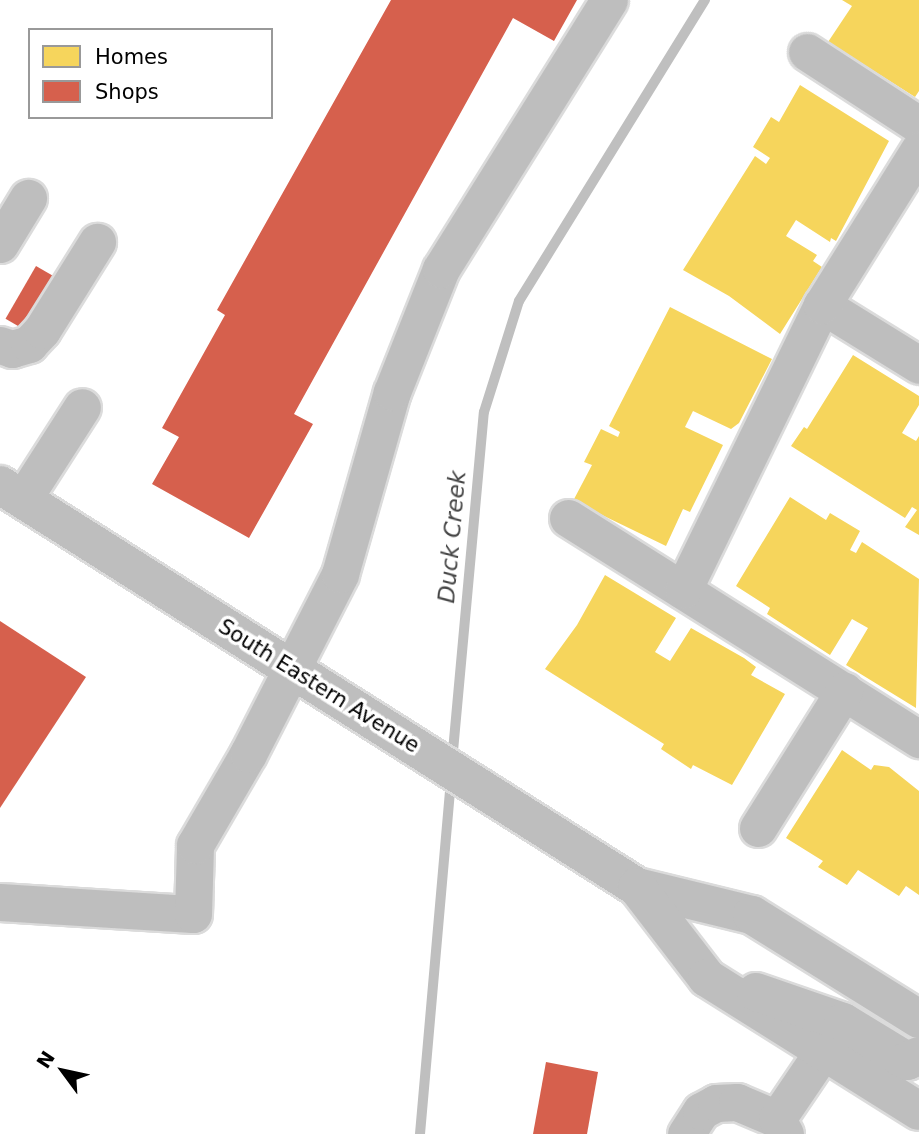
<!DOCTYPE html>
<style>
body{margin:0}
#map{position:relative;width:919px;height:1134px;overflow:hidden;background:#fff;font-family:"DejaVu Sans",sans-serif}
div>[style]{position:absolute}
.homes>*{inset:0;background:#f6d55c}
.shops>*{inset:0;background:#d6604d;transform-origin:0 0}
.stream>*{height:10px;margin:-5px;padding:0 5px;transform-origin:5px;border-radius:5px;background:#bfbfbf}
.roads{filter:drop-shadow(2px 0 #dbdbdb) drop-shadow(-2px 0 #dbdbdb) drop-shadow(0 2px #dbdbdb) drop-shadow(0 -2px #dbdbdb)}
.minor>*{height:37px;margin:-18.5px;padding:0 18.5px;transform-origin:18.5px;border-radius:18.5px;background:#bebebe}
.major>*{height:38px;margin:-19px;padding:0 19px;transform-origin:19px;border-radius:19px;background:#bebebe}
span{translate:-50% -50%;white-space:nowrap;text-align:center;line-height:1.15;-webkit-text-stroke:7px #fff;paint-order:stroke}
.street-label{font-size:21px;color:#000}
.water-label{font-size:23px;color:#444;font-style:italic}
.legend{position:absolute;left:28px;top:28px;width:245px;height:91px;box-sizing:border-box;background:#fff;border:2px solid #999;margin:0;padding:9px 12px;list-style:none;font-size:21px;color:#000}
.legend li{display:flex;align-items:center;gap:14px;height:35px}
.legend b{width:35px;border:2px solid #999}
.north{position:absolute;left:28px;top:1036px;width:70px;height:70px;-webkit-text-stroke:5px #fff;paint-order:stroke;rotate:303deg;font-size:19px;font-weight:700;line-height:28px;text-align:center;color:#000}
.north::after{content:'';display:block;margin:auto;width:24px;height:32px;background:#000;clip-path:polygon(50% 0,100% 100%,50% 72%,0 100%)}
</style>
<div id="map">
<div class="homes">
<div style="clip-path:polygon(842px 0,919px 0,919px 91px,915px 97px,828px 42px,852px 6px)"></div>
<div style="clip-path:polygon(800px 85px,889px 141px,836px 241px,831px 238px,830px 242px,796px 220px,786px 236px,817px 255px,813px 261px,822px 267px,780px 334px,729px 296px,683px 270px,755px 156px,766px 164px,770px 158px,753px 147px,771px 117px,779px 122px)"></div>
<div style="clip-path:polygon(670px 307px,772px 359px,739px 423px,731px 429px,693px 411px,685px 427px,723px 445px,690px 512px,683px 509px,666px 546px,573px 501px,592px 465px,584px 462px,601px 429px,618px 437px,620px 432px,609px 426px)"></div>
<div style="clip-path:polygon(853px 355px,919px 396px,919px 405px,902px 433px,916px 441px,919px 436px,919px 535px,905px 527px,917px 510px,912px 507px,905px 518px,791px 446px,804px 427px,807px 429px)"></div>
<div style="clip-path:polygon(790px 497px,826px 520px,830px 513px,860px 531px,850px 550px,856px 553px,862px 542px,919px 579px,916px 708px,846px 665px,868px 628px,852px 619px,830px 655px,767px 614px,770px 608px,736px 586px)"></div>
<div style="clip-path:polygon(605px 575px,676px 618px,655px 652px,670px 661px,691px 628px,744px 658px,756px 667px,751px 675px,785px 694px,732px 785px,693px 765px,691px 769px,661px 749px,664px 744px,545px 669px,577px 625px)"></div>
<div style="clip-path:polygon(842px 750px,871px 770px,874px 765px,889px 767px,919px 791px,919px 895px,906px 886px,899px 896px,858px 870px,847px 885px,818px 867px,823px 861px,786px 838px)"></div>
</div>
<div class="shops">
<div style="clip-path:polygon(391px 0,577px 0,554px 41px,513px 18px,294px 414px,313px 424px,249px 538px,152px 484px,179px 437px,162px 428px,225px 315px,217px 310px)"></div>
<div style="left:36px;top:266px;width:30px;height:61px;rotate:30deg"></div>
<div style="clip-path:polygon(0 621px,86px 677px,0 808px)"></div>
<div style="clip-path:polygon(546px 1062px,598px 1072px,587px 1134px,533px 1134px)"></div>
</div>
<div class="stream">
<div style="left:452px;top:762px;width:351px;rotate:-84.8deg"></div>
<div style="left:484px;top:412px;width:116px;rotate:-72.5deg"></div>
<div style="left:519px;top:301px;width:354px;rotate:-58.3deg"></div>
<div style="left:420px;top:1134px;width:357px;rotate:-85deg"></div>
</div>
<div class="roads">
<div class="minor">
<div style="left:807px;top:52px;width:134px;rotate:33.1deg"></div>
<div style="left:0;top:244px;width:54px;rotate:-58.7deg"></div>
<div style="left:822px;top:305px;width:114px;rotate:31.7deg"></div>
<div style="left:0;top:345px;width:13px;rotate:18deg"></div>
<div style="left:12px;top:349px;width:18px;rotate:-16deg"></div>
<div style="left:29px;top:344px;width:19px;rotate:-47deg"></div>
<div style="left:42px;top:330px;width:104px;rotate:-58deg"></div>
<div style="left:23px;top:499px;width:109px;rotate:-57.3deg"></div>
<div style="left:568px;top:518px;width:415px;rotate:32.2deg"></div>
<div style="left:683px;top:590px;width:317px;rotate:-64deg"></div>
<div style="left:822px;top:305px;width:183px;rotate:-58deg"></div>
<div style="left:758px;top:828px;width:162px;rotate:-57.9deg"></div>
<div style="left:0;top:902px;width:193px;rotate:3.6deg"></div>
<div style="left:193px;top:914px;width:69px;rotate:-88.3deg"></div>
<div style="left:195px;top:845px;width:105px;rotate:-59.8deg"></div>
<div style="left:248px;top:754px;width:202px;rotate:-62.9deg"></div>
<div style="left:340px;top:574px;width:189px;rotate:-74.1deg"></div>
<div style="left:392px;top:392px;width:132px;rotate:-68.3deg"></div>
<div style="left:441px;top:269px;width:317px;rotate:-58deg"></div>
<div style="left:686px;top:1134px;width:27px;rotate:-57deg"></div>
<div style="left:701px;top:1111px;width:17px;rotate:-28deg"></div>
<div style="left:716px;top:1103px;width:21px;rotate:-3deg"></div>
<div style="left:737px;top:1102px;width:43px;rotate:23deg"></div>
<div style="left:785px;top:1134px;width:17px;rotate:-118deg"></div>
<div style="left:777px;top:1119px;width:112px;rotate:-55.9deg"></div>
</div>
<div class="major">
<div style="left:0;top:485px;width:753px;rotate:32.26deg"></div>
<div style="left:637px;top:887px;width:118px;rotate:13.7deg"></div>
<div style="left:752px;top:915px;width:197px;rotate:31.9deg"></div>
<div style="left:637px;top:887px;width:115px;rotate:52.4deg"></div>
<div style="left:707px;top:978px;width:250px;rotate:32.1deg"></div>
<div style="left:756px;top:992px;width:92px;rotate:19deg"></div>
<div style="left:843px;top:1022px;width:75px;rotate:31.4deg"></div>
<div style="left:907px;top:1061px;width:13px;rotate:-23deg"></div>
</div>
</div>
<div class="street-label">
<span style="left:319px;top:686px;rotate:32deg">South Eastern Avenue</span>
</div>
<div class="water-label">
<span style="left:452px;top:537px;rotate:-85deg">Duck Creek</span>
</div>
<ul class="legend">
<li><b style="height:19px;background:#f6d55c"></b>Homes</li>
<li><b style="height:19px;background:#d6604d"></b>Shops</li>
</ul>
<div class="north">N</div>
</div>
